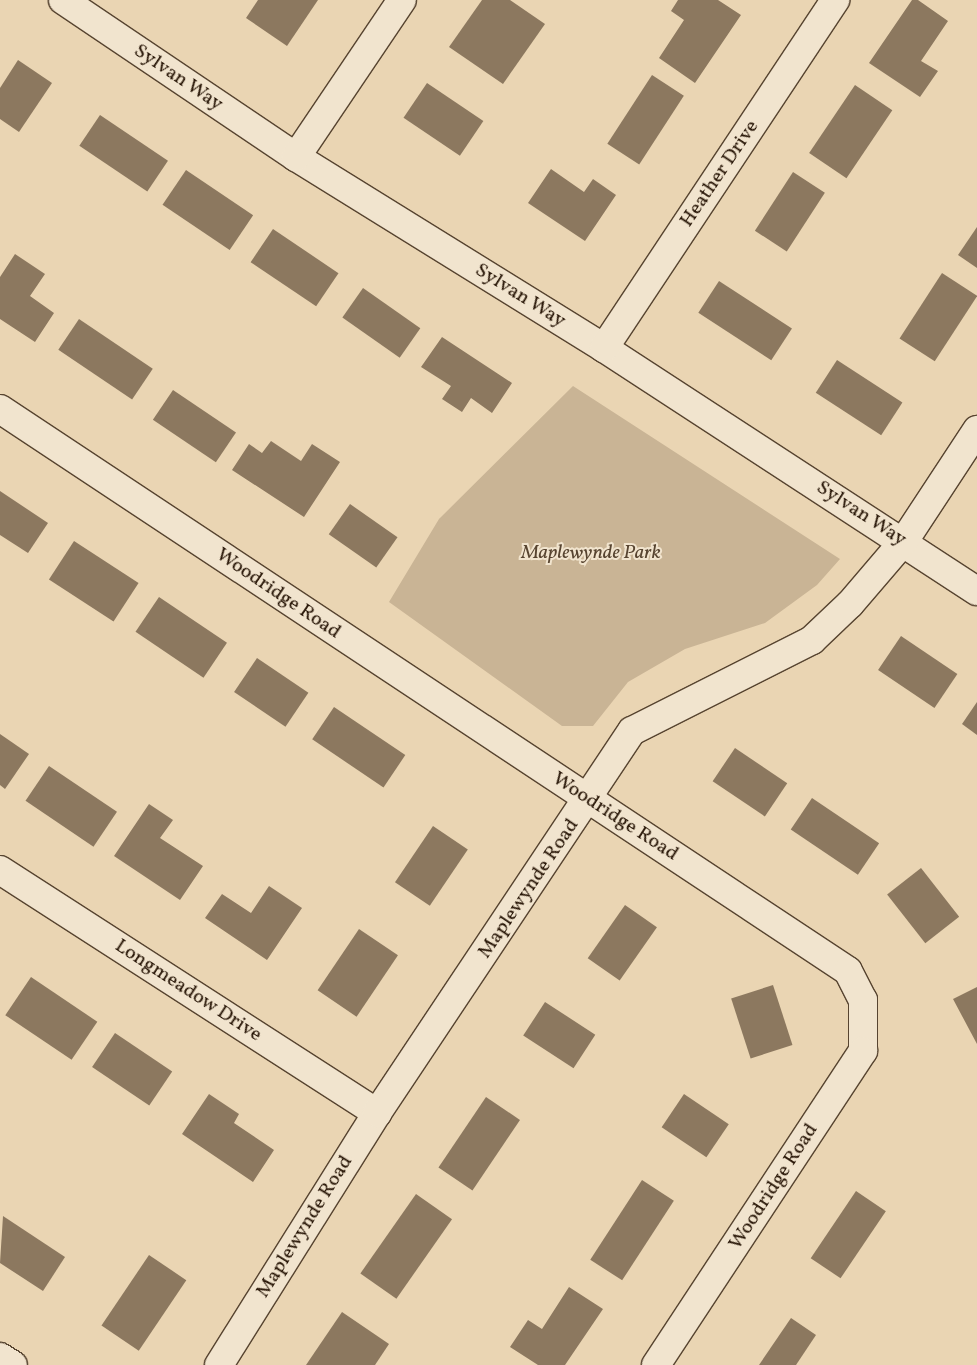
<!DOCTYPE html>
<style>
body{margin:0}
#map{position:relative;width:977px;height:1365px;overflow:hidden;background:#ead5b3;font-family:Vollkorn,serif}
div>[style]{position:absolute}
.green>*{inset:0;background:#c9b495}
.building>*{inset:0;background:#8c785f;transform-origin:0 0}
.roads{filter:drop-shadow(1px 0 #574430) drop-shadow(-1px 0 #574430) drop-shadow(0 1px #574430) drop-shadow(0 -1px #574430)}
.minor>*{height:28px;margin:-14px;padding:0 14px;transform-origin:14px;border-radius:14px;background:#f1e4ce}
span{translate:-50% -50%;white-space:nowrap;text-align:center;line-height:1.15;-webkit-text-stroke:4px #f1e4ce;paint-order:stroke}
.street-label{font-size:20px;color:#261405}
.park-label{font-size:20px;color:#574430;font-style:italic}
</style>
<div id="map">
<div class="green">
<div style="clip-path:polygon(573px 386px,840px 559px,817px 585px,765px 623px,685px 649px,628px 682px,593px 726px,562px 726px,389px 602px,439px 519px)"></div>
</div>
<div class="building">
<div style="clip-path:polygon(258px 0,318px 0,287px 46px,246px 18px)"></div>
<div style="clip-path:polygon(482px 0,510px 0,545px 24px,503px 84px,449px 47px)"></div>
<div style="clip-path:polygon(678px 0,718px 0,741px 15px,695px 83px,659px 58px,684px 20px,671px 11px)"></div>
<div style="clip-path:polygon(912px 0,918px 0,948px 21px,921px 61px,938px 71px,920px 97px,869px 63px)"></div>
<div style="clip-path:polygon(18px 60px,52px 83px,19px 132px,0 119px,0 88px)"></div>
<div style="left:652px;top:75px;width:38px;height:82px;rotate:33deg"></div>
<div style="left:427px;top:83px;width:68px;height:42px;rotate:34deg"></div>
<div style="left:855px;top:85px;width:45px;height:82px;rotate:34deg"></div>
<div style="left:100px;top:115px;width:82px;height:37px;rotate:34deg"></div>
<div style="clip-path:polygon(551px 169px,584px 192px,593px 179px,616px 195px,585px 241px,528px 203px)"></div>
<div style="left:186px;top:170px;width:81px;height:42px;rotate:34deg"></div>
<div style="left:793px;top:172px;width:38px;height:70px;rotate:33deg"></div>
<div style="clip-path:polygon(977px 227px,977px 268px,958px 255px)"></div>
<div style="left:273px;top:229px;width:79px;height:40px;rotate:34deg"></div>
<div style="clip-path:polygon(15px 254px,45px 274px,30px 296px,54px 313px,35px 342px,0 319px,0 277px)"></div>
<div style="left:942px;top:273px;width:42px;height:78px;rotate:33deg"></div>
<div style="left:719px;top:281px;width:87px;height:38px;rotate:33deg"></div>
<div style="left:363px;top:288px;width:70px;height:36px;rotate:35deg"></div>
<div style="left:79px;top:319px;width:89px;height:37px;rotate:34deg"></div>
<div style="clip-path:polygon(442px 337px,512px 383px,492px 413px,471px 398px,462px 412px,442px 399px,451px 386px,421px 367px)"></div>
<div style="left:837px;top:360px;width:78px;height:39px;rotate:33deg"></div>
<div style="left:173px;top:390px;width:76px;height:36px;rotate:34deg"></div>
<div style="clip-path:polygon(271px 441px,301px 461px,312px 444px,340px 462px,304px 517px,232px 470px,249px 444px,262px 453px)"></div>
<div style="clip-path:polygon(0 491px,48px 523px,28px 553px,0 535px)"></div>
<div style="left:350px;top:504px;width:58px;height:37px;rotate:35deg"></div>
<div style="left:74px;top:541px;width:77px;height:46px;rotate:33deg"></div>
<div style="left:159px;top:597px;width:82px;height:42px;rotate:34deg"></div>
<div style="left:901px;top:636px;width:68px;height:41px;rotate:34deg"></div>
<div style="left:257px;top:658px;width:62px;height:41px;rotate:34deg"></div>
<div style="clip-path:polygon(977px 702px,977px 735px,962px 724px)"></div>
<div style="left:334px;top:707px;width:86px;height:39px;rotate:34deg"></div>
<div style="clip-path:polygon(0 734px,29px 754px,5px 789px,0 785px)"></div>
<div style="left:735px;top:748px;width:63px;height:40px;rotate:34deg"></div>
<div style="left:49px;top:766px;width:82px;height:42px;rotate:34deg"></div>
<div style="left:812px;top:798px;width:81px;height:38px;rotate:34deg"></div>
<div style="clip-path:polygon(149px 804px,173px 820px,160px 838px,203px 866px,180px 900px,114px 856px)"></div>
<div style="left:433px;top:826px;width:42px;height:68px;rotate:34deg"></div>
<div style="left:921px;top:868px;width:62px;height:43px;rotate:52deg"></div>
<div style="clip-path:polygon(269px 886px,302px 908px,267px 960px,205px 918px,222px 894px,251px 913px)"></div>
<div style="left:625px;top:905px;width:39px;height:65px;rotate:35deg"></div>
<div style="left:359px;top:929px;width:47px;height:74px;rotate:34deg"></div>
<div style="left:31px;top:977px;width:80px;height:46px;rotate:34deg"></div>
<div style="left:773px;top:985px;width:63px;height:44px;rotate:72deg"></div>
<div style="clip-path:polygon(977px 987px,977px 1044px,953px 999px)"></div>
<div style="left:545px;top:1002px;width:60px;height:40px;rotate:33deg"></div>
<div style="left:115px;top:1033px;width:69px;height:41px;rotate:34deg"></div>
<div style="clip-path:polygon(209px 1094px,239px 1114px,234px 1123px,274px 1150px,253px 1182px,182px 1134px)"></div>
<div style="left:684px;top:1094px;width:54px;height:40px;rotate:34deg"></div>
<div style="left:486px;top:1097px;width:41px;height:85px;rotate:34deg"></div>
<div style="left:642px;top:1180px;width:38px;height:95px;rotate:33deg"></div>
<div style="left:856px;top:1191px;width:36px;height:81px;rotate:34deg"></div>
<div style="left:416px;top:1194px;width:44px;height:97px;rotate:35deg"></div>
<div style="clip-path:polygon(3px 1216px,65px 1257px,43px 1291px,0 1263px)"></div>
<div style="left:149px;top:1255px;width:45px;height:85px;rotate:34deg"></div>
<div style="clip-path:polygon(569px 1287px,603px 1309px,565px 1365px,538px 1365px,510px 1347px,528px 1320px,542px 1329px)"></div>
<div style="clip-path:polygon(342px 1312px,389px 1344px,375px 1365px,306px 1365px)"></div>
<div style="clip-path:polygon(791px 1318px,816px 1335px,796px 1365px,759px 1365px)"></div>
</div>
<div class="roads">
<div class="minor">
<div style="left:63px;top:0;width:281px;rotate:34deg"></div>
<div style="left:296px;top:157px;width:362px;rotate:31.8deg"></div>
<div style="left:604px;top:348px;width:445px;rotate:33.1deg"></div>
<div style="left:296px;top:157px;width:189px;rotate:-56deg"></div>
<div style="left:604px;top:348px;width:418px;rotate:-56.4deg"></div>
<div style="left:0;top:409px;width:1017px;rotate:33.53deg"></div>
<div style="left:848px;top:971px;width:33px;rotate:63deg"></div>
<div style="left:863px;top:1000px;width:51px;rotate:90deg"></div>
<div style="left:863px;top:1051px;width:376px;rotate:123.4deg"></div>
<div style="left:0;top:870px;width:449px;rotate:32.8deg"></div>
<div style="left:0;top:1357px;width:15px;rotate:32deg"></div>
<div style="left:219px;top:1365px;width:297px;rotate:-57.9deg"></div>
<div style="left:377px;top:1113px;width:459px;rotate:-56.3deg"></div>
<div style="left:632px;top:731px;width:202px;rotate:-26.8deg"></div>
<div style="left:812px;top:640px;width:52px;rotate:-43.5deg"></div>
<div style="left:850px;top:604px;width:83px;rotate:-49.4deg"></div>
<div style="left:904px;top:541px;width:133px;rotate:-56.7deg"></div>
</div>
</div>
<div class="street-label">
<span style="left:178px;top:78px;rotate:34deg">Sylvan Way</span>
<span style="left:720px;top:174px;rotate:-56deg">Heather Drive</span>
<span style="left:520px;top:296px;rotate:32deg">Sylvan Way</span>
<span style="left:861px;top:514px;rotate:33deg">Sylvan Way</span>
<span style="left:278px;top:594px;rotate:34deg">Woodridge Road</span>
<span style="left:615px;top:817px;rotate:33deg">Woodridge Road</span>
<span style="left:529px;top:889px;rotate:-56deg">Maplewynde Road</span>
<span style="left:188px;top:991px;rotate:33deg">Longmeadow Drive</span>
<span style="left:774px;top:1187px;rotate:-57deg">Woodridge Road</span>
<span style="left:305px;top:1227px;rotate:-58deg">Maplewynde Road</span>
</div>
<div class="park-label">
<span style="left:591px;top:553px">Maplewynde Park</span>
</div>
</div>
